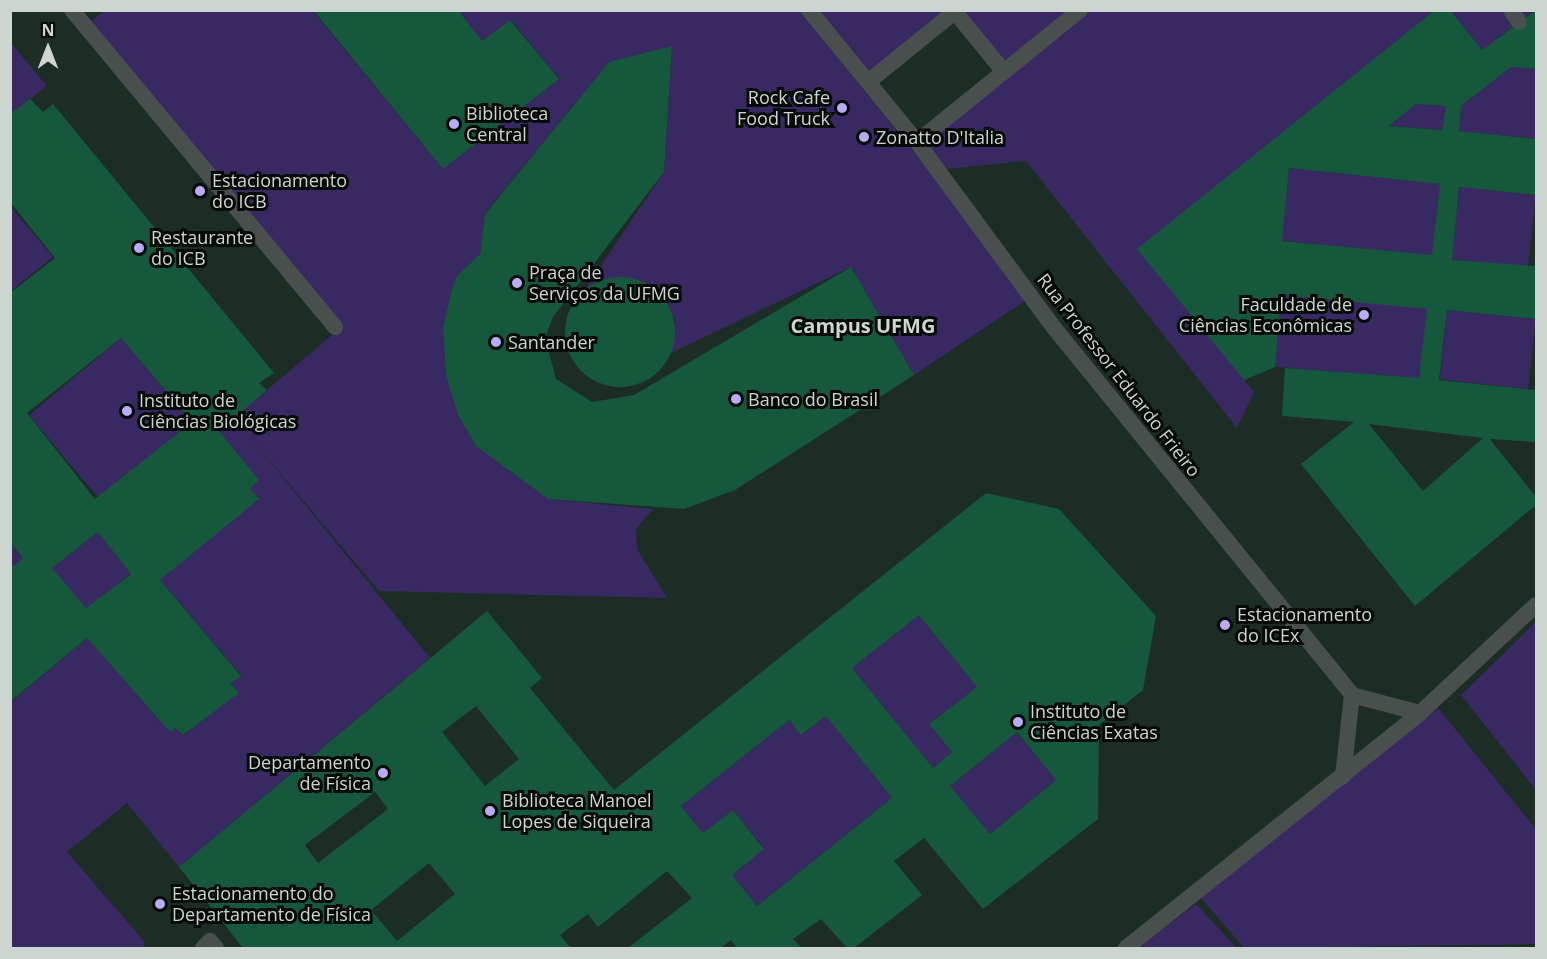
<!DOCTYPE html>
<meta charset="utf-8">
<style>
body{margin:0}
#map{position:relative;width:1547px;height:959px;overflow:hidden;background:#15221b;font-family:"Open Sans",sans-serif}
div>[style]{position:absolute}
.built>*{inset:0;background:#1b2d24;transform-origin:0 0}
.green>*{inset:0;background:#382962;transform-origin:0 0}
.building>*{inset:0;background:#16583c}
.round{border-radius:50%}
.service>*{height:16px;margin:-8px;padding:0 8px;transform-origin:8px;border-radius:8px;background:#494f4c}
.pedestrian>*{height:16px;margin:-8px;padding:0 8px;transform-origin:8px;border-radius:8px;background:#494f4c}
.minor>*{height:16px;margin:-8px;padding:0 8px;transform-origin:8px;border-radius:8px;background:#494f4c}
.dots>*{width:16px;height:16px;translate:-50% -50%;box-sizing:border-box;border:3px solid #050a07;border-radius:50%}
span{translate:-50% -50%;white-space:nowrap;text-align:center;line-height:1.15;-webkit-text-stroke:6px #050a07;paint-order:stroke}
.poi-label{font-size:18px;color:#cdd5d0}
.right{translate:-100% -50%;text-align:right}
.left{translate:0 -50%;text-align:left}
.street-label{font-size:18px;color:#cdd5d0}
.neighbourhood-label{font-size:20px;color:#cdd5d0;font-weight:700}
.frame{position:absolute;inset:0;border:12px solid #cdd5d0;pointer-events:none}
.north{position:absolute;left:18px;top:18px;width:60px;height:60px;-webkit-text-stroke:4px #050a07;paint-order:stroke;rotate:0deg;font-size:16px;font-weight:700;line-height:24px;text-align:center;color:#cdd5d0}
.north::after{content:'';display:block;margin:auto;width:21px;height:27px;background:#cdd5d0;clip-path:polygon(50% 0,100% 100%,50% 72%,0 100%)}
</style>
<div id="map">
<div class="built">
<div style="left:10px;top:11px;width:1526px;height:937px"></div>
</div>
<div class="green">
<div style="clip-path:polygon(104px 11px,313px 11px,443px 169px,559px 79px,511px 20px,482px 41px,461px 14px,465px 11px,800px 11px,1031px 297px,914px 375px,851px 267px,671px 353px,675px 321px,668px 304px,649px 284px,609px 278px,586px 288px,664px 172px,672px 47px,609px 62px,485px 213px,480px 254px,457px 276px,458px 415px,476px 446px,548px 499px,653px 509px,636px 529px,637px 549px,667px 598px,379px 591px,249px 436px,430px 658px,179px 867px,127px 803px,67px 852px,144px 941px,144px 948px,11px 948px,11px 702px,87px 638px,170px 732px,175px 728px,184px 735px,238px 693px,230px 684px,241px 675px,160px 580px,259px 480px,219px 431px,340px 328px,86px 25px)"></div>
<div style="clip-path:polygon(811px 11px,1435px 11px,1138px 249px,1254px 392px,1237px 428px,1026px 161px,937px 170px,917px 142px,1004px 72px,956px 12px,868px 82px)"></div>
<div style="clip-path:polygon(1450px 11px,1534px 11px,1482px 50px)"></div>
<div style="clip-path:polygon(10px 42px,47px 86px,11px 114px,10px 114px)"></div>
<div style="clip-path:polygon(1511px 67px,1536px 69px,1536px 139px,1459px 131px,1461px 106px)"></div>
<div style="clip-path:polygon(1416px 104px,1446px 106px,1442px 130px,1389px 126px)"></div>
<div style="left:1289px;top:168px;width:152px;height:73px;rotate:6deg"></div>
<div style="left:1459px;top:187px;width:77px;height:73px;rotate:6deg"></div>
<div style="clip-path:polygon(10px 206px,53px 257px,11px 291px,10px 291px)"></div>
<div style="left:1281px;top:295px;width:147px;height:72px;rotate:5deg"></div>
<div style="left:1447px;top:310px;width:89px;height:70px;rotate:6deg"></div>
<div style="left:121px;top:338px;width:110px;height:120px;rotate:50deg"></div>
<div style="left:98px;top:532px;width:53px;height:58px;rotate:52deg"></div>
<div style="clip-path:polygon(10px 542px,23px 558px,11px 569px)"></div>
<div style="clip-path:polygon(919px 615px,977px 687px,929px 724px,952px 752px,933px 768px,852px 668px)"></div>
<div style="clip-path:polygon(1536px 622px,1536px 790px,1461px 695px)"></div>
<div style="clip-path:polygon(1438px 708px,1536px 829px,1536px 944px,1244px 948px,1196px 892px)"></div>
<div style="clip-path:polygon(826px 716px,892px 798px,757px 906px,732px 875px,764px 848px,733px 810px,703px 833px,681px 806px,789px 720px,801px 735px)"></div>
<div style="left:1017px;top:732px;width:62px;height:86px;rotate:51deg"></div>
<div style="clip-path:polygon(1196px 904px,1237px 948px,1146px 948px,1143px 944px)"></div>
</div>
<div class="building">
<div style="clip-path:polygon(313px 10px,465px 10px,461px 14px,482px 41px,510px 20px,559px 79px,443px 169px)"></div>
<div style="clip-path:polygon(evenodd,1435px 10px,1450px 10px,1482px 50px,1536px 10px,1536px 69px,1511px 67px,1461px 106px,1459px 131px,1536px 139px,1536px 195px,1459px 187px,1452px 260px,1536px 266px,1536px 319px,1447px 310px,1439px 380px,1536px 390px,1536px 442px,1490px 439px,1536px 497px,1536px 505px,1415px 606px,1301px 464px,1354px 422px,1282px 416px,1285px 368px,1419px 378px,1427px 309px,1281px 295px,1275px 367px,1244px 380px,1137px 249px,1435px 10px,1416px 104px,1446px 106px,1442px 130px,1389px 126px,1416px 104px,1435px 10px,1289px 168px,1440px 184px,1432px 255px,1282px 241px,1289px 168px,1435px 10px,1369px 424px,1483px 438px,1423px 491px,1369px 424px)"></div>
<div style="clip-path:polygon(672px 46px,664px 172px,553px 317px,545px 338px,556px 379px,592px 402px,634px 395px,851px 267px,914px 375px,735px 490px,684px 509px,548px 499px,476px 446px,458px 415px,446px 375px,443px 328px,452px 289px,457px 276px,480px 254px,485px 214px,609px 62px)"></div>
<div style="clip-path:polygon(evenodd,30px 99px,43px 112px,53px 104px,274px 373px,259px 383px,267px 390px,219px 431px,259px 480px,250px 489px,259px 499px,160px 580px,241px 676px,230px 684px,239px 693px,183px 735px,175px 728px,170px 732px,87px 638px,10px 702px,10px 569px,23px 558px,10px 542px,10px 293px,55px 258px,10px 202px,10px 114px,30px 99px,121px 338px,192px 422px,95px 499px,27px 413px,121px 338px,30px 99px,98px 532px,131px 574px,86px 608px,52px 568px,98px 532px)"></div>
<div class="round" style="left:565px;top:277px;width:110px;height:110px"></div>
<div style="clip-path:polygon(evenodd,986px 493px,1059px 509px,1156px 616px,1143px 690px,1099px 725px,1098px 819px,983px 909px,924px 838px,894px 861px,922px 895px,854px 948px,847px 948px,821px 919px,793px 939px,802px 948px,737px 948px,731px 940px,721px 948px,628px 948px,692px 898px,667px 871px,598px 927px,588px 914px,560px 935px,571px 948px,243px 948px,179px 867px,487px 611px,542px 678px,530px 688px,614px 790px,986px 493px,919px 615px,977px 687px,929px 724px,952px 752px,933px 768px,852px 668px,919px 615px,986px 493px,476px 706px,519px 759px,485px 786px,442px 732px,476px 706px,986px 493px,826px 716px,892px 798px,757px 906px,732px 875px,764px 849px,733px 810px,703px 833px,681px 806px,789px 720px,801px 735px,826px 716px,986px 493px,1017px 732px,1056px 780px,990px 834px,950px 786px,1017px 732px,986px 493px,375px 792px,388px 809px,318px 863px,305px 845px,375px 792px,986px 493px,429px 863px,455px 894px,397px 941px,371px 910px,429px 863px)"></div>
</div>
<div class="service">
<div style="left:72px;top:10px;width:412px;rotate:50.3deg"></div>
<div style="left:203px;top:948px;width:10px;rotate:-45deg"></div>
<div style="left:210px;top:941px;width:9px;rotate:49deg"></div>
</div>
<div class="pedestrian">
<div style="left:1511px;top:10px;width:14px;rotate:56deg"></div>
</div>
<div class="minor">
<div style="left:809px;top:10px;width:171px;rotate:50.7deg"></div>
<div style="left:917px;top:142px;width:232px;rotate:53.6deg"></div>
<div style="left:1055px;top:329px;width:471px;rotate:50.9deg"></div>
<div style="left:1352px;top:695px;width:82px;rotate:96.3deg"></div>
<div style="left:955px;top:12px;width:77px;rotate:50.8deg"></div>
<div style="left:868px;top:82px;width:114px;rotate:-39deg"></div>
<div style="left:917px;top:142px;width:210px;rotate:-39deg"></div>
<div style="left:1352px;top:695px;width:70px;rotate:14.8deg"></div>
<div style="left:1126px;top:948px;width:376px;rotate:-38.6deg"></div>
<div style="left:1420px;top:713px;width:158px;rotate:-43deg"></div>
</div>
<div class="dots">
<div style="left:842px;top:108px;background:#b8abf7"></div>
<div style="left:454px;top:124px;background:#b8abf7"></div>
<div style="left:864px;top:137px;background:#b8abf7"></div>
<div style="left:200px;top:191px;background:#b8abf7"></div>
<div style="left:139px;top:248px;background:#b8abf7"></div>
<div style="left:517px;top:283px;background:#b8abf7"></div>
<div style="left:1364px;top:315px;background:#b8abf7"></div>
<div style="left:496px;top:342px;background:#b8abf7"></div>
<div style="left:736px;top:399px;background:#b8abf7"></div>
<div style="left:127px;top:411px;background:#b8abf7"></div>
<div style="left:1225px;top:625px;background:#b8abf7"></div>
<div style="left:1018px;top:722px;background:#b8abf7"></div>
<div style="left:383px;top:773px;background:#b8abf7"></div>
<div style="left:490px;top:811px;background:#b8abf7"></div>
<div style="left:160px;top:904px;background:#b8abf7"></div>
</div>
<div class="poi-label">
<span class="right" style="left:830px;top:108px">Rock Cafe<br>Food Truck</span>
<span class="left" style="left:466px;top:124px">Biblioteca<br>Central</span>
<span class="left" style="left:876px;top:137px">Zonatto D'Italia</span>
<span class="left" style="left:212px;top:191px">Estacionamento<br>do ICB</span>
<span class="left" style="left:151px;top:248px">Restaurante<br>do ICB</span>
<span class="left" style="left:529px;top:283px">Praça de<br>Serviços da UFMG</span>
<span class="right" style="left:1352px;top:315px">Faculdade de<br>Ciências Econômicas</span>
<span class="left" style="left:508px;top:342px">Santander</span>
<span class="left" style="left:748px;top:399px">Banco do Brasil</span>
<span class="left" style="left:139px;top:411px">Instituto de<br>Ciências Biológicas</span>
<span class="left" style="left:1237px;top:625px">Estacionamento<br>do ICEx</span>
<span class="left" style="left:1030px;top:722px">Instituto de<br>Ciências Exatas</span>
<span class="right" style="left:371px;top:773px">Departamento<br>de Física</span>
<span class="left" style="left:502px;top:811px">Biblioteca Manoel<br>Lopes de Siqueira</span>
<span class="left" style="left:172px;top:904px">Estacionamento do<br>Departamento de Física</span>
</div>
<div class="street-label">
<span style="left:1119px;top:375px;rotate:52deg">Rua Professor Eduardo Frieiro</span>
</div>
<div class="neighbourhood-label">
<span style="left:863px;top:325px">Campus UFMG</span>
</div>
<div class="frame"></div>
<div class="north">N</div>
</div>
